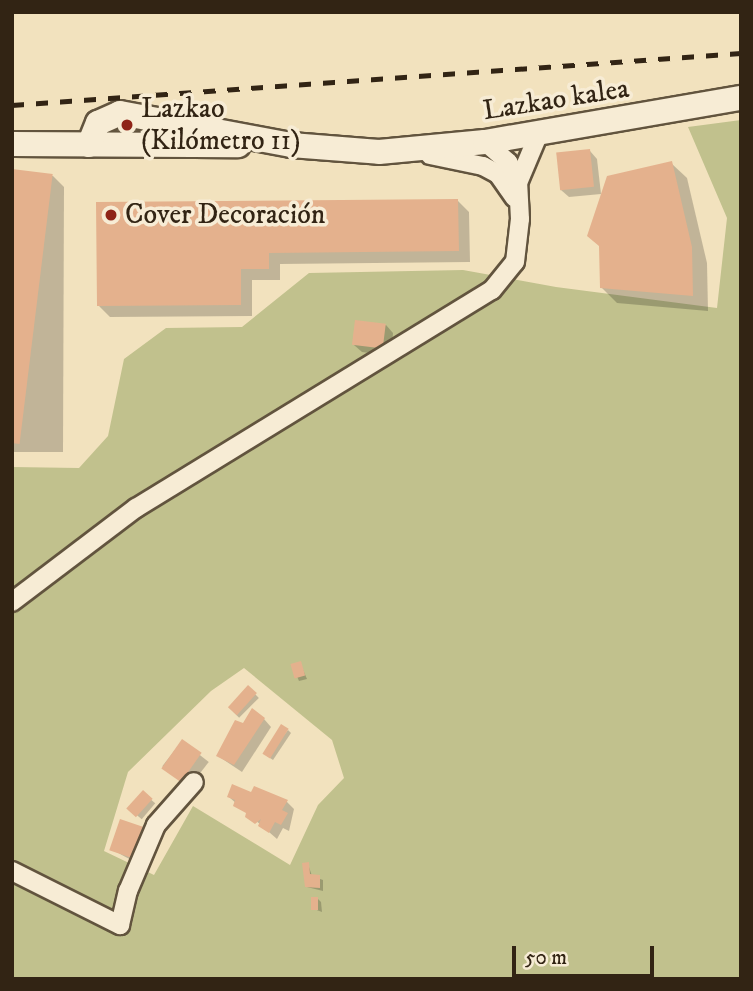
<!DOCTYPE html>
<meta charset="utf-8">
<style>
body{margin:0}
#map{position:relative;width:753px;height:991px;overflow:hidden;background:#f2e2be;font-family:"IM FELL DW Pica",serif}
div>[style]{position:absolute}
.green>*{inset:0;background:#c1c18d}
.shadow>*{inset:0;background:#0003;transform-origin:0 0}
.building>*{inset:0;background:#e4b18d;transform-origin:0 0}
.roads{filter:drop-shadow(2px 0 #62543e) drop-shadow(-2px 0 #62543e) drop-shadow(0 2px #62543e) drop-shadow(0 -2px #62543e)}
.street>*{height:18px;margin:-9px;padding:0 9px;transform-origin:9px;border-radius:9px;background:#f7ecd5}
.secondary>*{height:24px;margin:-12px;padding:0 12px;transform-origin:12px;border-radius:12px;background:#f7ecd5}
.rail>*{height:5px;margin-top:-2.5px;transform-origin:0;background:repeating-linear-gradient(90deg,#322414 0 12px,transparent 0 24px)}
.dots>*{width:19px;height:19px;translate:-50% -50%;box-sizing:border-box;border:4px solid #f7ecd5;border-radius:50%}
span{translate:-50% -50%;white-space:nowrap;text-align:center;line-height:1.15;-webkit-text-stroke:7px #f7ecd5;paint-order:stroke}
.street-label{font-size:28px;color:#322414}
.poi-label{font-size:28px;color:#322414}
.left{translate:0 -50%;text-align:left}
.frame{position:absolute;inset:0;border:14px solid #322414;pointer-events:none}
.scale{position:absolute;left:512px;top:946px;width:142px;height:32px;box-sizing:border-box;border:4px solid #322414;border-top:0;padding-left:9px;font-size:21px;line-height:24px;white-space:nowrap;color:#322414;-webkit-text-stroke:5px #f7ecd5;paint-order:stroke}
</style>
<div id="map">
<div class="green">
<div style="clip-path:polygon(evenodd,741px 120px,741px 979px,12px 979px,12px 467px,79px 468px,108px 436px,124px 359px,166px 328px,242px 327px,309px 273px,463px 270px,556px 287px,717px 308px,727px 218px,688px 127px,741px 120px,244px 668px,332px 740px,344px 778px,318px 805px,290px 865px,193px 806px,154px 875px,104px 851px,128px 772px,211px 691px,244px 668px)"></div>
</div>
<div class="shadow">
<div style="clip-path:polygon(590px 151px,597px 159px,601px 194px,569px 197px,561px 190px)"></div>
<div style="clip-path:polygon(671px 163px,687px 178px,707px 263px,708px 311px,617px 303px,601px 287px)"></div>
<div style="clip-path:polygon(12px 171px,53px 176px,64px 187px,63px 452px,12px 452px)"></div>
<div style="clip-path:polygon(458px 201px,469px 212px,470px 262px,280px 264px,280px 280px,252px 280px,252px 316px,110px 317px,99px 306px,98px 203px)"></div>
<div style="clip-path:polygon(386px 325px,393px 333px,391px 356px,362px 352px,354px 345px)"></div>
<div style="clip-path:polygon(300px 663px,307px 679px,299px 681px,292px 665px)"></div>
<div style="left:249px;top:688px;width:14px;height:28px;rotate:45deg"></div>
<div style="clip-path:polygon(264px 719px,271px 727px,242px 772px,218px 756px,244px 725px)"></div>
<div style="clip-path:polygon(288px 730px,291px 733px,273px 760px,267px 756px)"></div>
<div style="left:182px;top:741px;width:34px;height:32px;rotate:38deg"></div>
<div style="left:143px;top:793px;width:16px;height:21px;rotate:40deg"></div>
<div style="clip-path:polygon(252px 794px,287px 802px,294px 809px,289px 831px,283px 828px,277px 839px,229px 797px)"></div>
<div style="clip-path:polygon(121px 821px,142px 866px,111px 849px)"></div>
<div style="clip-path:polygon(308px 864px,312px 876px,323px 880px,323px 891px,307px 887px)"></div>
<div style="clip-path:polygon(318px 899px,321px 902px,322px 912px,314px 909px)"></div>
</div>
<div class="building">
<div style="left:590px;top:149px;width:38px;height:34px;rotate:84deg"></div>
<div style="clip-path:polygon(672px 161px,692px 247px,693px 296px,600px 288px,599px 246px,587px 236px,607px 176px)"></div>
<div style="left:12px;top:169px;width:41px;height:272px;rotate:7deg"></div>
<div style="clip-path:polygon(458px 199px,459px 251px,269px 253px,269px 269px,241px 269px,241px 305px,97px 306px,96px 202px)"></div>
<div style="left:355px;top:320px;width:31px;height:25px;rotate:7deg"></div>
<div style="left:301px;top:661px;width:15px;height:11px;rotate:74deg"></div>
<div style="left:248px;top:685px;width:12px;height:30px;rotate:42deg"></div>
<div style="clip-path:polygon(252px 708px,265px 718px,234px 765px,216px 756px,235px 720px,243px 723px)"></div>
<div style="left:281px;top:724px;width:9px;height:35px;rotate:32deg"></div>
<div style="left:182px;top:739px;width:24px;height:36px;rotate:35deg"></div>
<div style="clip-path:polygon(232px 784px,251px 792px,254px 786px,288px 800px,282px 810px,288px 813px,281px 825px,275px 822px,269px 833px,258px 826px,261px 819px,255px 824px,245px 817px,246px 813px,233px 806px,235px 800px,227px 797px)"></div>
<div style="left:143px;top:790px;width:13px;height:25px;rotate:42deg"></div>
<div style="left:120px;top:819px;width:28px;height:33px;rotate:19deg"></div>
<div style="clip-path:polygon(309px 862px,310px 874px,320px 875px,320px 888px,305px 887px,302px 863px)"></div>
<div style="left:311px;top:897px;width:7px;height:13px"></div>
</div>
<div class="roads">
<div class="street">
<div style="left:430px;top:155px;width:54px;rotate:11.7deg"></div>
<div style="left:483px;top:166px;width:17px;rotate:28deg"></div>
<div style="left:498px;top:174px;width:29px;rotate:55deg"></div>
<div style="left:518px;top:183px;width:54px;rotate:-67.2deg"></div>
<div style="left:12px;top:602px;width:156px;rotate:-37.2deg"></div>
<div style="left:136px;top:508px;width:417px;rotate:-31.5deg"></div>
<div style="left:492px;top:290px;width:36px;rotate:-51deg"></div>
<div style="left:515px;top:262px;width:43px;rotate:-83.4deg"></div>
<div style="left:520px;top:219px;width:36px;rotate:-93deg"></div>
<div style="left:518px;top:183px;width:23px;rotate:-115deg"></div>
<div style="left:508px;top:162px;width:30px;rotate:-139deg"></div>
<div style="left:12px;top:871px;width:121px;rotate:26.6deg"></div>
<div style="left:120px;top:925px;width:35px;rotate:-77deg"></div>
<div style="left:128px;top:891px;width:72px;rotate:-67deg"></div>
<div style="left:156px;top:825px;width:57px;rotate:-48.5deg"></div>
</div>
<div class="secondary">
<div style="left:12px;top:144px;width:226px;rotate:0.3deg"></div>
<div style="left:89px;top:145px;width:24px;rotate:-68deg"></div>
<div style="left:98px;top:123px;width:24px;rotate:-24deg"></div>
<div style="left:120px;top:113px;width:174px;rotate:10.6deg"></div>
<div style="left:291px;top:145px;width:88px;rotate:4.5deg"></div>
<div style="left:379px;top:152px;width:106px;rotate:-5.4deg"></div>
<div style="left:485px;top:142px;width:260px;rotate:-9.8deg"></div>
</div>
</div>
<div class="rail">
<div style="left:12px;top:105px;width:731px;rotate:-4.08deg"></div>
</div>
<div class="dots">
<div style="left:127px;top:125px;background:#8f2418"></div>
<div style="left:111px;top:215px;background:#8f2418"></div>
</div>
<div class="street-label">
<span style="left:556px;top:100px;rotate:-9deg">Lazkao kalea</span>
</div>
<div class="poi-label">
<span class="left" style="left:141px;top:125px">Lazkao<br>(Kilómetro 11)</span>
<span class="left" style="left:125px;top:215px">Cover Decoración</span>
</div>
<div class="frame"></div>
<div class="scale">50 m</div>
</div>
